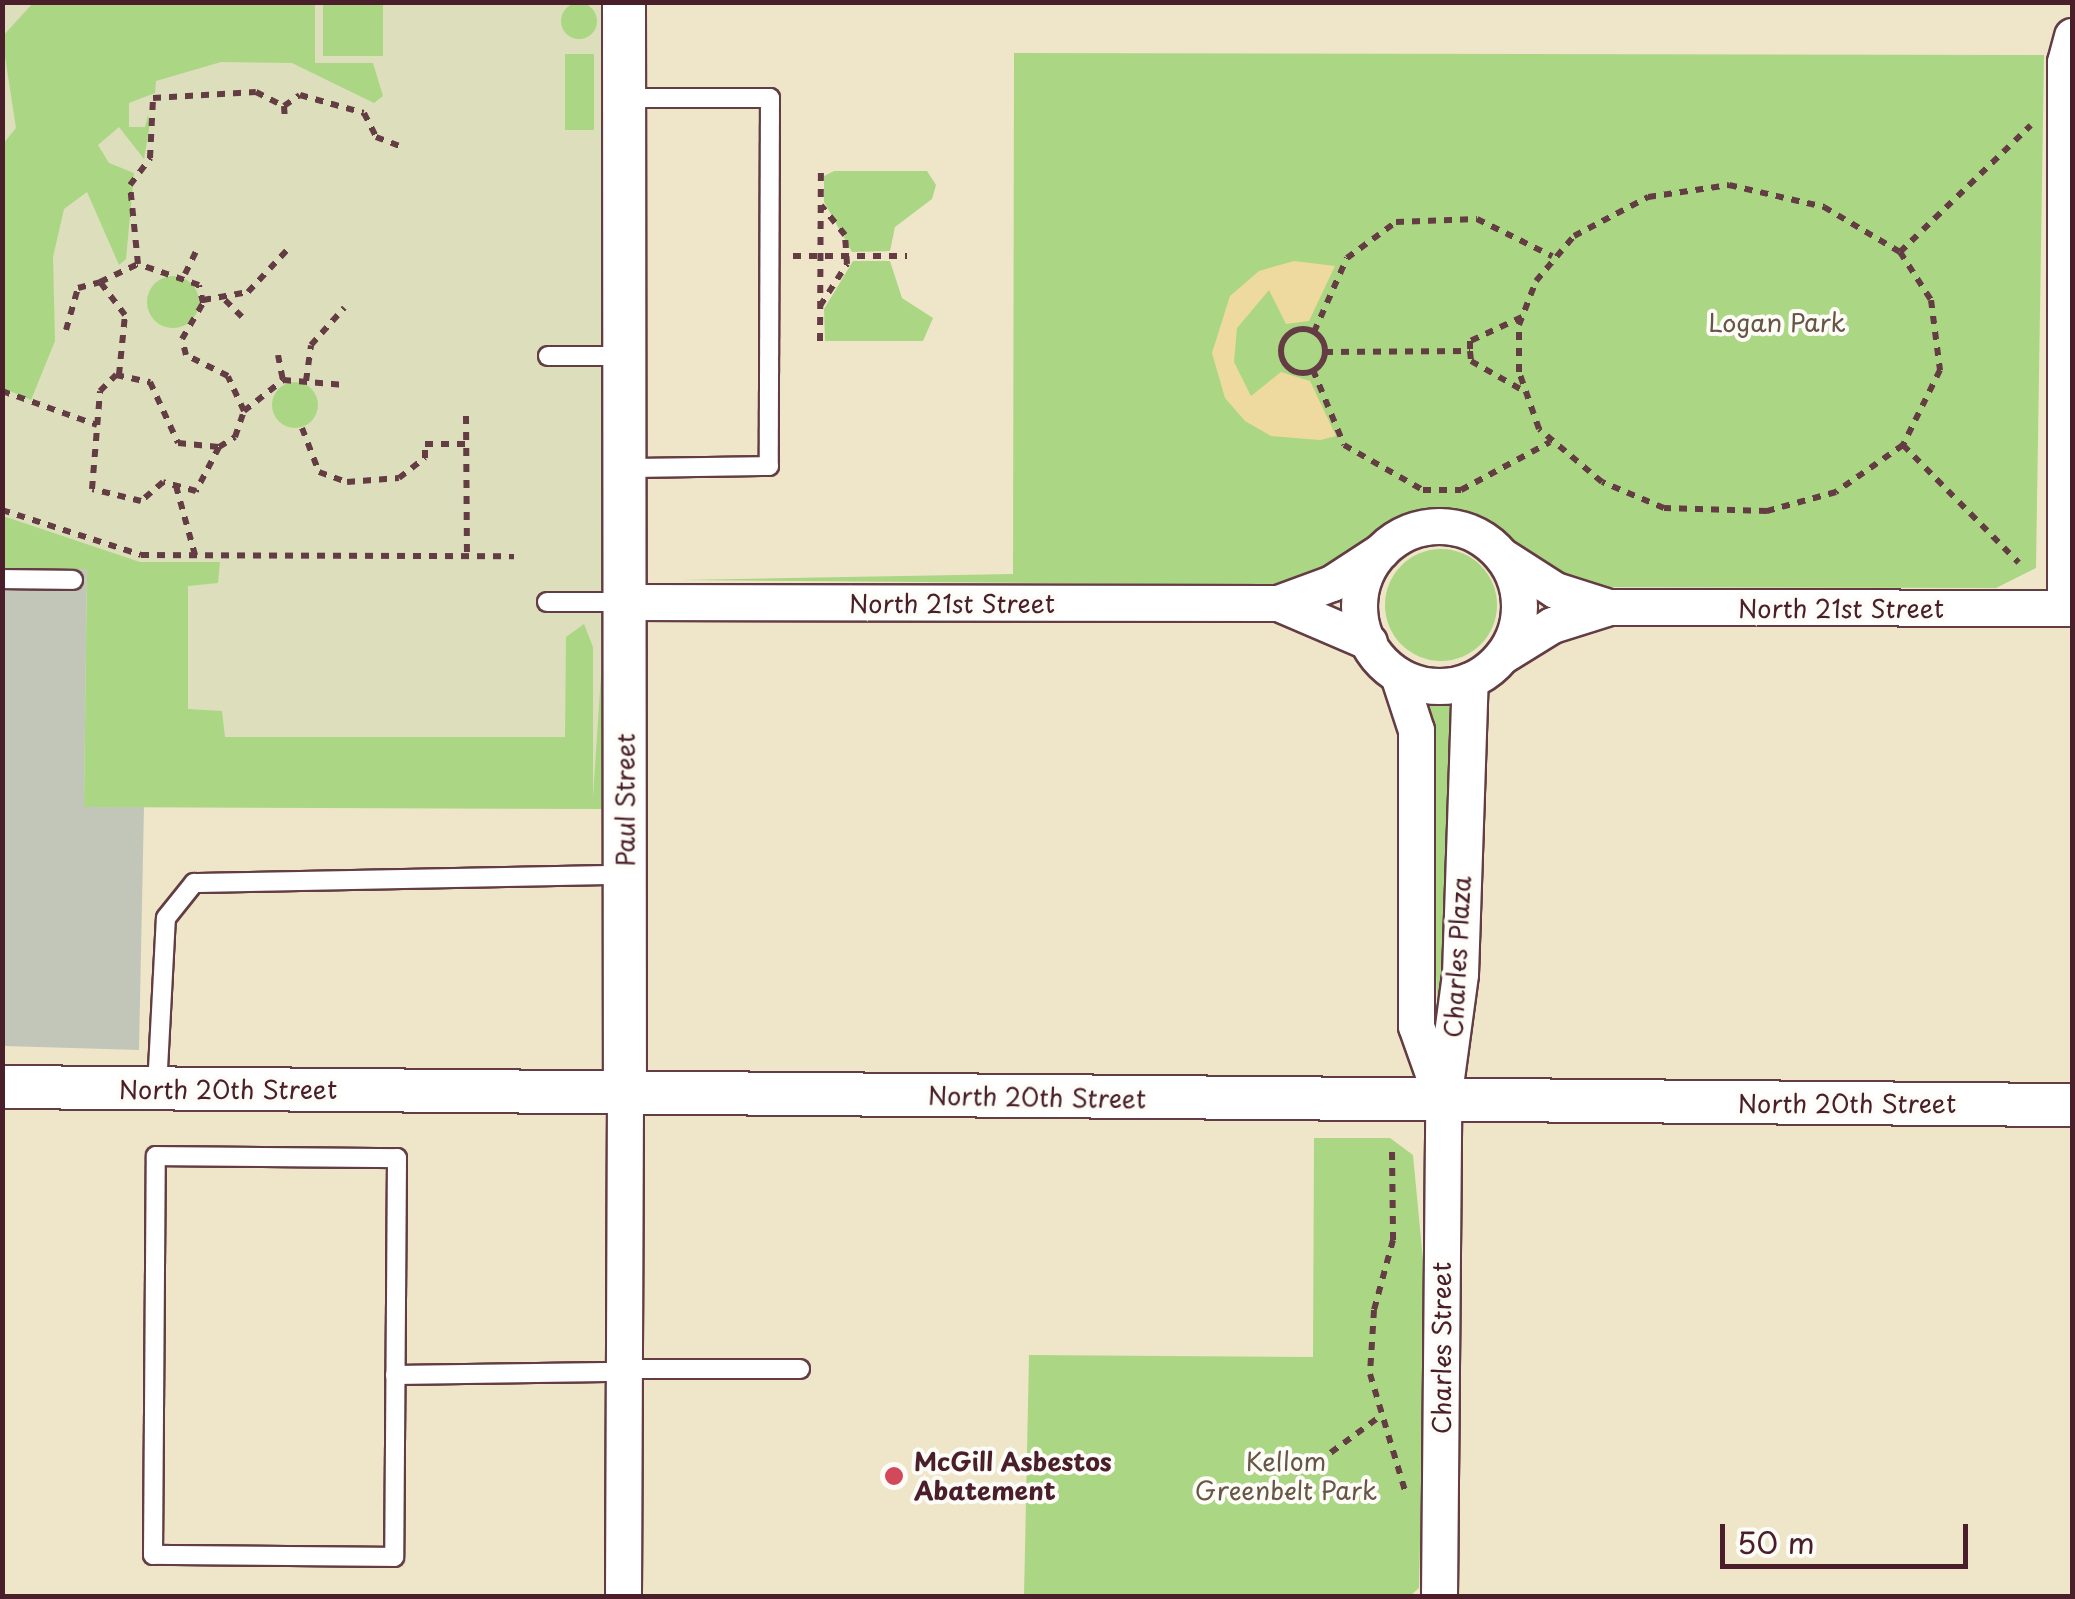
<!DOCTYPE html>
<style>
body{margin:0}
#map{position:relative;width:2075px;height:1599px;overflow:hidden;background:#efe6ca;font-family:"Playpen Sans",sans-serif}
div>[style]{position:absolute}
.built>*{inset:0;background:#dcdebc}
.industrial>*{inset:0;background:#c2c6b9}
.green>*{inset:0;background:#abd784;transform-origin:0 0}
.round{border-radius:50%}
.sand>*{inset:0;background:#eeda9e}
.path>*{height:6px;margin-top:-3px;transform-origin:0;background:repeating-linear-gradient(90deg,#633d43 0 8px,transparent 0 16px)}
.path>.ring{margin:-3px;padding:0;box-sizing:content-box;background:none;border:6px solid #633d43;border-radius:50%}
.roads{filter:drop-shadow(2px 0 #633d43) drop-shadow(-2px 0 #633d43) drop-shadow(0 2px #633d43) drop-shadow(0 -2px #633d43)}
.service>*{height:18px;margin:-9px;padding:0 9px;transform-origin:9px;border-radius:9px;background:#fff}
.minor>*{height:35px;margin:-17.5px;padding:0 17.5px;transform-origin:17.5px;border-radius:17.5px;background:#fff}
.minor>.ring{margin:-17.5px;padding:0;box-sizing:content-box;background:none;border:35px solid #fff;border-radius:50%}
.tertiary>*{height:42px;margin:-21px;padding:0 21px;transform-origin:21px;border-radius:21px;background:#fff}
.dots>*{width:28px;height:28px;translate:-50% -50%;box-sizing:border-box;border:5px solid #fdfcf7;border-radius:50%}
span{translate:-50% -50%;white-space:nowrap;text-align:center;line-height:1.15;-webkit-text-stroke:8px #fdfcf7;paint-order:stroke}
.park-label{font-size:25px;color:#675646}
.street-label{font-size:25px;color:#4a1f2b}
.poi-label{font-size:25px;color:#4a1f2b;font-weight:700}
.left{translate:0 -50%;text-align:left}
.frame{position:absolute;inset:0;border:5px solid #4a1f2b;pointer-events:none}
.scale{position:absolute;left:1720px;top:1524px;width:248px;height:45px;box-sizing:border-box;border:5px solid #4a1f2b;border-top:0;padding-left:12px;font-size:30px;line-height:35px;white-space:nowrap;color:#4a1f2b;-webkit-text-stroke:8px #fdfcf7;paint-order:stroke}
</style>
<div id="map">
<div class="built">
<div style="clip-path:polygon(2px 3px,604px 3px,600px 808px,84px 807px,87px 569px,3px 568px)"></div>
</div>
<div class="industrial">
<div style="clip-path:polygon(3px 568px,87px 568px,84px 806px,144px 807px,139px 1050px,3px 1046px)"></div>
</div>
<div class="green">
<div class="round" style="left:561px;top:3px;width:36px;height:36px"></div>
<div style="clip-path:polygon(33px 3px,315px 3px,315px 63px,373px 63px,383px 96px,374px 103px,292px 63px,221px 62px,156px 81px,155px 93px,129px 103px,129px 127px,145px 127px,148px 115px,150px 123px,144px 159px,119px 127px,98px 145px,109px 163px,134px 173px,126px 259px,119px 265px,87px 192px,64px 209px,53px 257px,55px 341px,31px 400px,3px 388px,3px 144px,16px 128px,2px 37px)"></div>
<div style="left:323px;top:3px;width:60px;height:53px"></div>
<div style="clip-path:polygon(1014px 53px,2044px 55px,2036px 568px,1996px 588px,1582px 587px,1526px 560px,1478px 517px,1441px 511px,1396px 522px,1356px 557px,1287px 585px,682px 580px,1013px 574px)"></div>
<div style="left:565px;top:54px;width:29px;height:76px"></div>
<div style="clip-path:polygon(834px 171px,927px 171px,936px 185px,932px 199px,895px 227px,890px 251px,852px 252px,824px 202px,824px 176px)"></div>
<div style="clip-path:polygon(853px 261px,890px 261px,902px 298px,933px 318px,923px 341px,825px 341px,824px 309px)"></div>
<div class="round" style="left:147px;top:276px;width:52px;height:52px"></div>
<div class="round" style="left:272px;top:382px;width:46px;height:46px"></div>
<div style="clip-path:polygon(3px 516px,140px 562px,220px 562px,218px 583px,188px 586px,188px 709px,222px 711px,225px 737px,565px 737px,566px 637px,584px 624px,593px 647px,593px 798px,603px 644px,603px 809px,84px 807px,87px 569px,3px 568px)"></div>
<div class="round" style="left:1385px;top:549px;width:112px;height:112px"></div>
<div style="clip-path:polygon(1454px 699px,1443px 997px,1437px 997px,1425px 702px)"></div>
<div style="clip-path:polygon(1314px 1138px,1390px 1138px,1413px 1155px,1426px 1291px,1419px 1588px,1410px 1596px,1024px 1596px,1029px 1355px,1313px 1357px)"></div>
</div>
<div class="sand">
<div style="clip-path:polygon(1294px 261px,1335px 266px,1309px 321px,1286px 324px,1269px 290px,1237px 328px,1234px 362px,1251px 396px,1281px 372px,1310px 381px,1336px 436px,1320px 440px,1271px 436px,1245px 421px,1225px 398px,1212px 353px,1230px 296px,1259px 271px)"></div>
</div>
<div class="path">
<div style="left:2px;top:95px;width:41px;rotate:90deg"></div>
<div style="left:284px;top:106px;width:19px;rotate:-35deg"></div>
<div style="left:300px;top:95px;width:66px;rotate:15.7deg"></div>
<div style="left:364px;top:113px;width:27px;rotate:63deg"></div>
<div style="left:376px;top:137px;width:26px;rotate:21deg"></div>
<div style="left:1729px;top:185px;width:98px;rotate:13deg"></div>
<div style="left:1824px;top:207px;width:88px;rotate:30.6deg"></div>
<div style="left:1900px;top:252px;width:57px;rotate:57.1deg"></div>
<div style="left:1931px;top:300px;width:71px;rotate:82.7deg"></div>
<div style="left:1940px;top:370px;width:84px;rotate:116.3deg"></div>
<div style="left:1903px;top:445px;width:82px;rotate:145deg"></div>
<div style="left:1836px;top:492px;width:72px;rotate:164.6deg"></div>
<div style="left:1767px;top:511px;width:103px;rotate:-178.3deg"></div>
<div style="left:1664px;top:508px;width:67px;rotate:-157.2deg"></div>
<div style="left:1602px;top:482px;width:82px;rotate:-139.9deg"></div>
<div style="left:1539px;top:429px;width:60px;rotate:-109.3deg"></div>
<div style="left:1519px;top:372px;width:47px;rotate:-90deg"></div>
<div style="left:1519px;top:325px;width:47px;rotate:-68.9deg"></div>
<div style="left:1536px;top:281px;width:59px;rotate:-49.8deg"></div>
<div style="left:1574px;top:236px;width:84px;rotate:-27.8deg"></div>
<div style="left:1648px;top:197px;width:82px;rotate:-8.4deg"></div>
<div style="left:1900px;top:252px;width:182px;rotate:-44.1deg"></div>
<div style="left:793px;top:256px;width:114px"></div>
<div style="left:185px;top:274px;width:30px;rotate:-64deg"></div>
<div style="left:203px;top:300px;width:46px;rotate:-10.1deg"></div>
<div style="left:248px;top:292px;width:59px;rotate:-47.1deg"></div>
<div style="left:225px;top:300px;width:24px;rotate:45deg"></div>
<div style="left:820px;top:306px;width:50px;rotate:-57.3deg"></div>
<div style="left:847px;top:264px;width:29px;rotate:-94deg"></div>
<div style="left:845px;top:235px;width:38px;rotate:-129deg"></div>
<div style="left:1522px;top:317px;width:57px;rotate:155.2deg"></div>
<div style="left:1470px;top:341px;width:10px;rotate:90deg"></div>
<div style="left:1470px;top:351px;width:10px;rotate:84deg"></div>
<div style="left:1471px;top:361px;width:59px;rotate:29.6deg"></div>
<div class="ring" style="left:1281px;top:329px;width:38px;height:38px"></div>
<div style="left:66px;top:330px;width:44px;rotate:-74.1deg"></div>
<div style="left:78px;top:288px;width:23px;rotate:-15deg"></div>
<div style="left:1314px;top:332px;width:81px;rotate:-66deg"></div>
<div style="left:1347px;top:258px;width:61px;rotate:-36.3deg"></div>
<div style="left:1396px;top:222px;width:81px;rotate:-2.1deg"></div>
<div style="left:1477px;top:219px;width:84px;rotate:26.3deg"></div>
<div style="left:820px;top:341px;width:170px;rotate:-89.7deg"></div>
<div style="left:1325px;top:352px;width:145px;rotate:-0.4deg"></div>
<div style="left:278px;top:355px;width:25px;rotate:79deg"></div>
<div style="left:1313px;top:370px;width:81px;rotate:67.5deg"></div>
<div style="left:1344px;top:445px;width:91px;rotate:29.7deg"></div>
<div style="left:1423px;top:490px;width:38px"></div>
<div style="left:1461px;top:490px;width:101px;rotate:-28.3deg"></div>
<div style="left:116px;top:375px;width:35px;rotate:12deg"></div>
<div style="left:150px;top:382px;width:67px;rotate:65.3deg"></div>
<div style="left:178px;top:443px;width:41px;rotate:5.6deg"></div>
<div style="left:219px;top:447px;width:50px;rotate:117.6deg"></div>
<div style="left:196px;top:491px;width:34px;rotate:-165deg"></div>
<div style="left:163px;top:482px;width:29px;rotate:139deg"></div>
<div style="left:141px;top:501px;width:50px;rotate:-166.2deg"></div>
<div style="left:92px;top:489px;width:98px;rotate:-85.3deg"></div>
<div style="left:100px;top:391px;width:23px;rotate:-45deg"></div>
<div style="left:119px;top:375px;width:60px;rotate:-84.3deg"></div>
<div style="left:125px;top:315px;width:41px;rotate:-127.1deg"></div>
<div style="left:100px;top:282px;width:42px;rotate:-25.3deg"></div>
<div style="left:306px;top:381px;width:36px;rotate:-82deg"></div>
<div style="left:311px;top:345px;width:50px;rotate:-48.3deg"></div>
<div style="left:2px;top:391px;width:101px;rotate:19.7deg"></div>
<div style="left:244px;top:411px;width:50px;rotate:-38.5deg"></div>
<div style="left:283px;top:380px;width:62px;rotate:4.6deg"></div>
<div style="left:466px;top:416px;width:139px;rotate:89.6deg"></div>
<div style="left:302px;top:428px;width:47px;rotate:68.9deg"></div>
<div style="left:319px;top:472px;width:30px;rotate:20deg"></div>
<div style="left:347px;top:482px;width:52px;rotate:-4.4deg"></div>
<div style="left:399px;top:478px;width:33px;rotate:-38deg"></div>
<div style="left:425px;top:458px;width:14px;rotate:-90deg"></div>
<div style="left:425px;top:444px;width:41px"></div>
<div style="left:1903px;top:445px;width:165px;rotate:45.5deg"></div>
<div style="left:219px;top:447px;width:19px;rotate:-32deg"></div>
<div style="left:235px;top:437px;width:28px;rotate:-71deg"></div>
<div style="left:244px;top:411px;width:38px;rotate:-115deg"></div>
<div style="left:228px;top:376px;width:47px;rotate:-153.4deg"></div>
<div style="left:186px;top:355px;width:16px;rotate:-104deg"></div>
<div style="left:182px;top:339px;width:42px;rotate:-59.7deg"></div>
<div style="left:203px;top:303px;width:18px;rotate:-103deg"></div>
<div style="left:199px;top:285px;width:65px;rotate:-161deg"></div>
<div style="left:138px;top:264px;width:79px;rotate:-95.8deg"></div>
<div style="left:130px;top:185px;width:34px;rotate:-53deg"></div>
<div style="left:150px;top:158px;width:60px;rotate:-87.1deg"></div>
<div style="left:153px;top:98px;width:103px;rotate:-3.3deg"></div>
<div style="left:256px;top:92px;width:31px;rotate:27deg"></div>
<div style="left:284px;top:106px;width:14px;rotate:86deg"></div>
<div style="left:176px;top:486px;width:72px;rotate:74.6deg"></div>
<div style="left:2px;top:510px;width:146px;rotate:17.9deg"></div>
<div style="left:141px;top:555px;width:373px;rotate:0.2deg"></div>
<div style="left:1392px;top:1152px;width:88px;rotate:89.3deg"></div>
<div style="left:1393px;top:1240px;width:73px;rotate:105.2deg"></div>
<div style="left:1374px;top:1310px;width:64px;rotate:93.6deg"></div>
<div style="left:1370px;top:1374px;width:122px;rotate:73.3deg"></div>
<div style="left:1289px;top:1463px;width:29px;rotate:-2deg"></div>
<div style="left:1318px;top:1462px;width:74px;rotate:-36.3deg"></div>
</div>
<div class="roads">
<div class="service">
<div style="left:625px;top:98px;width:145px"></div>
<div style="left:770px;top:98px;width:368px;rotate:90.2deg"></div>
<div style="left:769px;top:466px;width:144px;rotate:179.2deg"></div>
<div style="left:548px;top:356px;width:76px"></div>
<div style="left:2px;top:579px;width:71px;rotate:0.8deg"></div>
<div style="left:547px;top:602px;width:78px"></div>
<div style="left:157px;top:1088px;width:170px;rotate:-87deg"></div>
<div style="left:166px;top:918px;width:45px;rotate:-51.3deg"></div>
<div style="left:194px;top:883px;width:431px;rotate:-1.1deg"></div>
<div style="left:156px;top:1156px;width:241px;rotate:0.5deg"></div>
<div style="left:397px;top:1158px;width:399px;rotate:90.4deg"></div>
<div style="left:394px;top:1557px;width:241px;rotate:-179.5deg"></div>
<div style="left:153px;top:1555px;width:399px;rotate:-89.6deg"></div>
<div style="left:624px;top:1369px;width:176px"></div>
<div style="left:395px;top:1375px;width:229px;rotate:-0.8deg"></div>
</div>
<div class="minor">
<div class="ring" style="left:1359px;top:526px;width:125px;height:125px"></div>
<div style="left:1502px;top:556px;width:63px;rotate:32.7deg"></div>
<div style="left:1555px;top:590px;width:57px;rotate:17.5deg"></div>
<div style="left:626px;top:602px;width:652px;rotate:0.09deg"></div>
<div style="left:1278px;top:603px;width:58px;rotate:-20.3deg"></div>
<div style="left:1332px;top:583px;width:59px;rotate:-33.1deg"></div>
<div style="left:1278px;top:603px;width:99px;rotate:23.2deg"></div>
<div style="left:2065px;top:608px;width:546px;rotate:-90deg"></div>
<div style="left:2065px;top:62px;width:27px;rotate:-75deg"></div>
<div style="left:1502px;top:656px;width:59px;rotate:-31.8deg"></div>
<div style="left:1552px;top:625px;width:60px;rotate:-17.5deg"></div>
<div style="left:1609px;top:607px;width:463px;rotate:0.1deg"></div>
<div style="left:1398px;top:675px;width:58px;rotate:71.9deg"></div>
<div style="left:1416px;top:730px;width:296px;rotate:90deg"></div>
<div style="left:1416px;top:1026px;width:77px;rotate:70.4deg"></div>
<div style="left:623px;top:1596px;width:504px;rotate:-89.77deg"></div>
<div style="left:1439px;top:1596px;width:496px;rotate:-89.5deg"></div>
<div style="left:1443px;top:1100px;width:127px;rotate:-82.3deg"></div>
<div style="left:1460px;top:974px;width:294px;rotate:-88.1deg"></div>
</div>
<div class="tertiary">
<div style="left:624px;top:2px;width:1090px;rotate:89.95deg"></div>
<div style="left:2px;top:1087px;width:2070px;rotate:0.5deg"></div>
</div>
</div>
<div class="dots">
<div style="left:894px;top:1476px;background:#d1495b"></div>
</div>
<div class="park-label">
<span style="left:1777px;top:322px">Logan Park</span>
<span style="left:1286px;top:1476px">Kellom<br>Greenbelt Park</span>
</div>
<div class="street-label">
<span style="left:952px;top:603px">North 21st Street</span>
<span style="left:1841px;top:608px">North 21st Street</span>
<span style="left:625px;top:800px;rotate:-90deg">Paul Street</span>
<span style="left:1457px;top:957px;rotate:-87deg">Charles Plaza</span>
<span style="left:228px;top:1089px">North 20th Street</span>
<span style="left:1037px;top:1097px;rotate:1deg">North 20th Street</span>
<span style="left:1847px;top:1103px">North 20th Street</span>
<span style="left:1441px;top:1348px;rotate:-90deg">Charles Street</span>
</div>
<div class="poi-label">
<span class="left" style="left:914px;top:1476px">McGill Asbestos<br>Abatement</span>
</div>
<div class="frame"></div>
<div class="scale">50 m</div>
</div>
